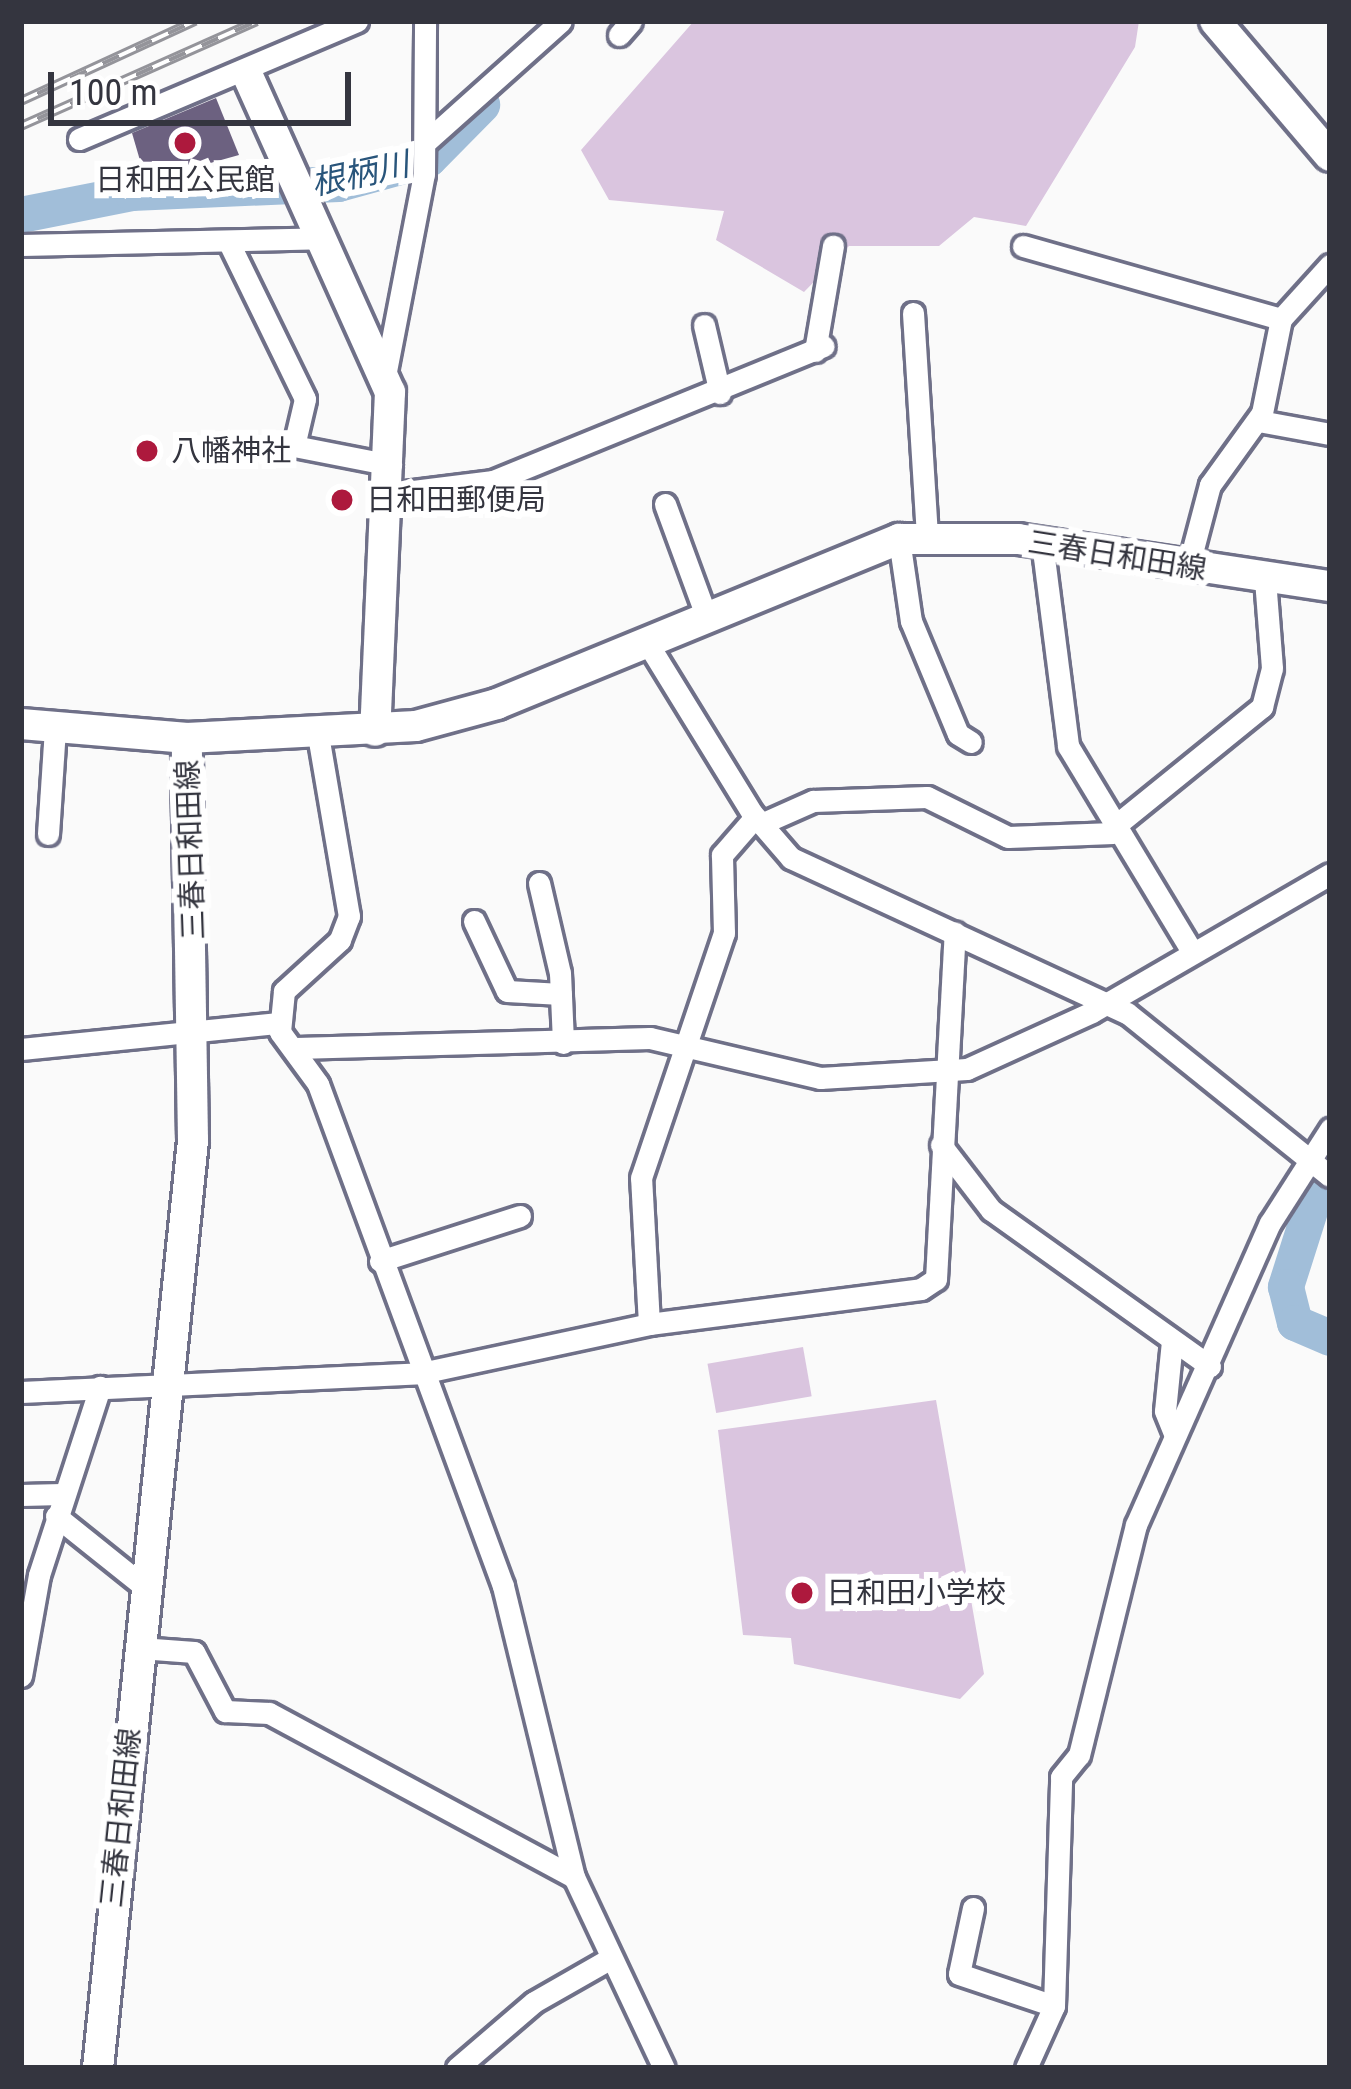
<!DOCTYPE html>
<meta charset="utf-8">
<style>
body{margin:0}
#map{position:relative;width:1351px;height:2089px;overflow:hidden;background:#fafafa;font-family:"Roboto Condensed","Noto Sans JP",sans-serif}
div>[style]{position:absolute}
.green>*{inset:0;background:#dac5df;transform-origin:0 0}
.river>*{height:36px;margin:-18px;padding:0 18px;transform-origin:18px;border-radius:18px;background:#a1bed9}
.building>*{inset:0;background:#6c6180}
.roads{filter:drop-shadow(3px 0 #6f7088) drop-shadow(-3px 0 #6f7088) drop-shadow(0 3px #6f7088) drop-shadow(0 -3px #6f7088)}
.minor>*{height:21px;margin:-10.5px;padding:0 10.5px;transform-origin:10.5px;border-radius:10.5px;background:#fff}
.secondary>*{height:30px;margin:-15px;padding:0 15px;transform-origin:15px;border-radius:15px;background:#fff}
.rail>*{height:10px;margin-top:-5px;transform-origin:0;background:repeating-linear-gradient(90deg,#fff 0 18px,#94949a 0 36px);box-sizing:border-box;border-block:3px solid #94949a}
.dots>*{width:33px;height:33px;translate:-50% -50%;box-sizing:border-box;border:6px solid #fff;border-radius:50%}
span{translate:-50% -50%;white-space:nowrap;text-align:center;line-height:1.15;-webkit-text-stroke:12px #fff;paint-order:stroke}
.poi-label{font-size:30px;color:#34353f}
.left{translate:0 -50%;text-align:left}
.street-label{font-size:30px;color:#34353f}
.water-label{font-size:33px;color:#29557b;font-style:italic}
.frame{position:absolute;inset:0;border:24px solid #34353f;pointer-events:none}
.scale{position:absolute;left:48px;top:72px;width:303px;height:54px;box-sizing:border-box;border:6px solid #34353f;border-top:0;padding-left:15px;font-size:36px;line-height:42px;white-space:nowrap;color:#34353f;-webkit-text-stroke:9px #fff;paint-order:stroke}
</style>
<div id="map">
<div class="green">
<div style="clip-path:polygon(694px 21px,1139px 21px,1135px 47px,1026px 226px,974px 217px,939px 246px,849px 246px,804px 292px,716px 240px,724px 211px,609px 200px,581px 150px)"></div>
<div style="left:803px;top:1347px;width:50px;height:97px;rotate:80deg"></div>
<div style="clip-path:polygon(936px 1400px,984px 1674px,960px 1699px,794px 1664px,791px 1638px,743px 1635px,718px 1430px)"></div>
</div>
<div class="river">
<div style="left:21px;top:215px;width:113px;rotate:-11.2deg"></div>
<div style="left:132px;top:193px;width:207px;rotate:-2.5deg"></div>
<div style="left:339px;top:184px;width:93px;rotate:-15.5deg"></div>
<div style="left:429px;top:159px;width:76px;rotate:-45.5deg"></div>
<div style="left:1330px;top:1148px;width:146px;rotate:107.6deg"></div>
<div style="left:1286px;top:1287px;width:37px;rotate:76deg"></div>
<div style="left:1295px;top:1323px;width:38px;rotate:23deg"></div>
</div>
<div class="building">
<div style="clip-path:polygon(216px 98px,239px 155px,146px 181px,132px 133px)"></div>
</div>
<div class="roads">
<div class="minor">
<div style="left:619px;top:35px;width:18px;rotate:-49deg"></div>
<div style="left:79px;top:139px;width:302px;rotate:-23deg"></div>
<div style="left:428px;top:140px;width:178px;rotate:-41.8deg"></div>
<div style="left:21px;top:245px;width:302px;rotate:-1.3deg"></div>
<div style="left:230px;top:245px;width:171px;rotate:64deg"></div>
<div style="left:305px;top:399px;width:48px;rotate:103.2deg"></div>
<div style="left:294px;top:446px;width:99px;rotate:11.1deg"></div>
<div style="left:1023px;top:246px;width:268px;rotate:15.8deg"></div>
<div style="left:913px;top:313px;width:225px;rotate:86.4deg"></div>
<div style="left:704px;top:325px;width:70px;rotate:76.8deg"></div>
<div style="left:815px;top:351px;width:107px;rotate:-80.3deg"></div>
<div style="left:386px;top:371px;width:201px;rotate:-79.1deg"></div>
<div style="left:424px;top:174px;width:153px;rotate:-89.6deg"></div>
<div style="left:1259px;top:421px;width:72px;rotate:10.4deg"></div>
<div style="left:389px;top:494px;width:105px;rotate:-7.1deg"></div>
<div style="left:493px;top:481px;width:357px;rotate:-22.2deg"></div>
<div style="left:665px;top:504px;width:121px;rotate:69.8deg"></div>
<div style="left:899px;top:539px;width:83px;rotate:81.7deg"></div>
<div style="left:911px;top:621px;width:122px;rotate:67.4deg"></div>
<div style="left:958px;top:734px;width:15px;rotate:32deg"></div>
<div style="left:1042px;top:542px;width:206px;rotate:82.7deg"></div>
<div style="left:1068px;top:746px;width:238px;rotate:58.9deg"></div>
<div style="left:1188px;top:568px;width:86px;rotate:-75.2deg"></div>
<div style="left:1210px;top:485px;width:89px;rotate:-54.2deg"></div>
<div style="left:1262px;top:413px;width:96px;rotate:-78.6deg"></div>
<div style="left:1281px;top:319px;width:73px;rotate:-47.8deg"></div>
<div style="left:648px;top:644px;width:198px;rotate:58.4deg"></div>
<div style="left:752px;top:813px;width:60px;rotate:49.1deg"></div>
<div style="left:791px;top:858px;width:370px;rotate:24.8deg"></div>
<div style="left:1127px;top:1013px;width:260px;rotate:38.8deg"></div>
<div style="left:318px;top:735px;width:184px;rotate:80.3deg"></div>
<div style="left:349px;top:916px;width:26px;rotate:111deg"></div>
<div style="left:340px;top:940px;width:76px;rotate:137.7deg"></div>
<div style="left:284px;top:991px;width:41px;rotate:95.6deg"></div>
<div style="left:280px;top:1032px;width:64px;rotate:53.8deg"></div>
<div style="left:318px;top:1084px;width:535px;rotate:69.77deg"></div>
<div style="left:503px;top:1586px;width:300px;rotate:76.3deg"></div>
<div style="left:574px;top:1877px;width:211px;rotate:64.8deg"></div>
<div style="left:761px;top:824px;width:57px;rotate:-23.9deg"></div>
<div style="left:813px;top:801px;width:114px;rotate:-2deg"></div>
<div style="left:927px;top:797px;width:90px;rotate:26.3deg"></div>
<div style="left:1008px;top:837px;width:105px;rotate:-2.2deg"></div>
<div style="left:1110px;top:830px;width:196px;rotate:-39deg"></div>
<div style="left:1262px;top:707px;width:40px;rotate:-75.6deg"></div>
<div style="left:1272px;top:668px;width:89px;rotate:-94.5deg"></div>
<div style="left:48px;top:834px;width:106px;rotate:-86.2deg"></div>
<div style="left:539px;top:883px;width:92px;rotate:76.9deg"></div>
<div style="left:560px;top:973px;width:70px;rotate:87.5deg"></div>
<div style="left:474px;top:921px;width:77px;rotate:64.8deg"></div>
<div style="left:507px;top:991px;width:54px;rotate:3.2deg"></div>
<div style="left:296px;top:1048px;width:354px;rotate:-1.6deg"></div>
<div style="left:650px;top:1038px;width:175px;rotate:13.2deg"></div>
<div style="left:820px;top:1078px;width:147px;rotate:-3.5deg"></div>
<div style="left:967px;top:1069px;width:137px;rotate:-24.5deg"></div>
<div style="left:1092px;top:1012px;width:275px;rotate:-30.1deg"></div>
<div style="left:21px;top:1049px;width:259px;rotate:-5.8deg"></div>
<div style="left:941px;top:1145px;width:82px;rotate:52.4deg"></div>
<div style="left:991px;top:1210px;width:269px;rotate:35.5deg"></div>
<div style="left:380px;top:1261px;width:147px;rotate:-17.8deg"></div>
<div style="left:649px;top:1324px;width:146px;rotate:-93.1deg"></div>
<div style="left:641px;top:1178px;width:259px;rotate:-71.3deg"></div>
<div style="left:724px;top:933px;width:78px;rotate:-91.5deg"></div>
<div style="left:722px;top:855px;width:50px;rotate:-49deg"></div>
<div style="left:1172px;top:1341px;width:70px;rotate:95.7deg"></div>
<div style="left:1165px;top:1411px;width:24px;rotate:68deg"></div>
<div style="left:21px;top:1392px;width:400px;rotate:-2.7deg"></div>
<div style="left:421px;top:1373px;width:233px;rotate:-12.1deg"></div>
<div style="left:649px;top:1324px;width:274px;rotate:-7.3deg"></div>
<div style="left:921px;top:1289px;width:18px;rotate:-34deg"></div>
<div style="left:936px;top:1279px;width:347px;rotate:-86.9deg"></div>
<div style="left:21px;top:1495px;width:41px;rotate:-1.4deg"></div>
<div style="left:56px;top:1516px;width:115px;rotate:38.7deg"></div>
<div style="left:140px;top:1648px;width:54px;rotate:4.2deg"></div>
<div style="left:194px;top:1652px;width:67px;rotate:62.3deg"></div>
<div style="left:225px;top:1711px;width:44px;rotate:2.6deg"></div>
<div style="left:269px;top:1713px;width:346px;rotate:28.3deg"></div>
<div style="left:21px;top:1676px;width:103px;rotate:-79.9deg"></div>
<div style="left:39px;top:1575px;width:198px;rotate:-72deg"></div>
<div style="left:973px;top:1908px;width:67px;rotate:102deg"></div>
<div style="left:959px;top:1974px;width:100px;rotate:18.6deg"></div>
<div style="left:457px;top:2068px;width:101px;rotate:-40.6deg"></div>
<div style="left:534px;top:2002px;width:89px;rotate:-29.7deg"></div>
<div style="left:1026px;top:2068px;width:68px;rotate:-65.7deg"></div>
<div style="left:1054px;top:2006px;width:229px;rotate:-88.2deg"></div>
<div style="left:1061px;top:1777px;width:28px;rotate:-51deg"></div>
<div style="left:1079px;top:1755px;width:237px;rotate:-76.1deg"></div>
<div style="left:1136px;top:1525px;width:330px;rotate:-66.1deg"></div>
<div style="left:1270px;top:1223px;width:112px;rotate:-57.4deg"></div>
</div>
<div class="secondary">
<div style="left:1215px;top:21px;width:177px;rotate:49.6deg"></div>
<div style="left:247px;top:74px;width:349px;rotate:65.8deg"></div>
<div style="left:390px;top:392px;width:339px;rotate:92.5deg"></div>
<div style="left:21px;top:724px;width:167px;rotate:4.8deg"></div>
<div style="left:187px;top:738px;width:229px;rotate:-3deg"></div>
<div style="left:416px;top:726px;width:84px;rotate:-15.2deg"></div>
<div style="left:497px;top:704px;width:435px;rotate:-22.3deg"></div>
<div style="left:899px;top:539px;width:119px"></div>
<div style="left:1018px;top:539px;width:316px;rotate:8.6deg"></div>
<div style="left:98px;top:2068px;width:933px;rotate:-84.15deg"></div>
<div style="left:193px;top:1140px;width:402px;rotate:-90.9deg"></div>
</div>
</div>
<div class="rail">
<div style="left:21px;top:101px;width:192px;rotate:-24.7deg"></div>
<div style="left:21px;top:126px;width:258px;rotate:-24deg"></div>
</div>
<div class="dots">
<div style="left:185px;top:143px;background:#ad193d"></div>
<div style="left:147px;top:451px;background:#ad193d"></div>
<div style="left:342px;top:500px;background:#ad193d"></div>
<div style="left:802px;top:1593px;background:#ad193d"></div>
</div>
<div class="poi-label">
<span style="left:185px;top:180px">日和田公民館</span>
<span class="left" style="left:171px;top:451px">八幡神社</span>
<span class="left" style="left:366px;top:500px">日和田郵便局</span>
<span class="left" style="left:826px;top:1593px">日和田小学校</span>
</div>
<div class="street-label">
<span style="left:1117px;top:556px;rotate:9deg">三春日和田線</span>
<span style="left:191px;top:850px;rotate:-92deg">三春日和田線</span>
<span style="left:121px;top:1818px;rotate:-84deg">三春日和田線</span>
</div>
<div class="water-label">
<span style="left:360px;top:174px;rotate:-12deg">根柄川</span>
</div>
<div class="frame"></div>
<div class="scale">100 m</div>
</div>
